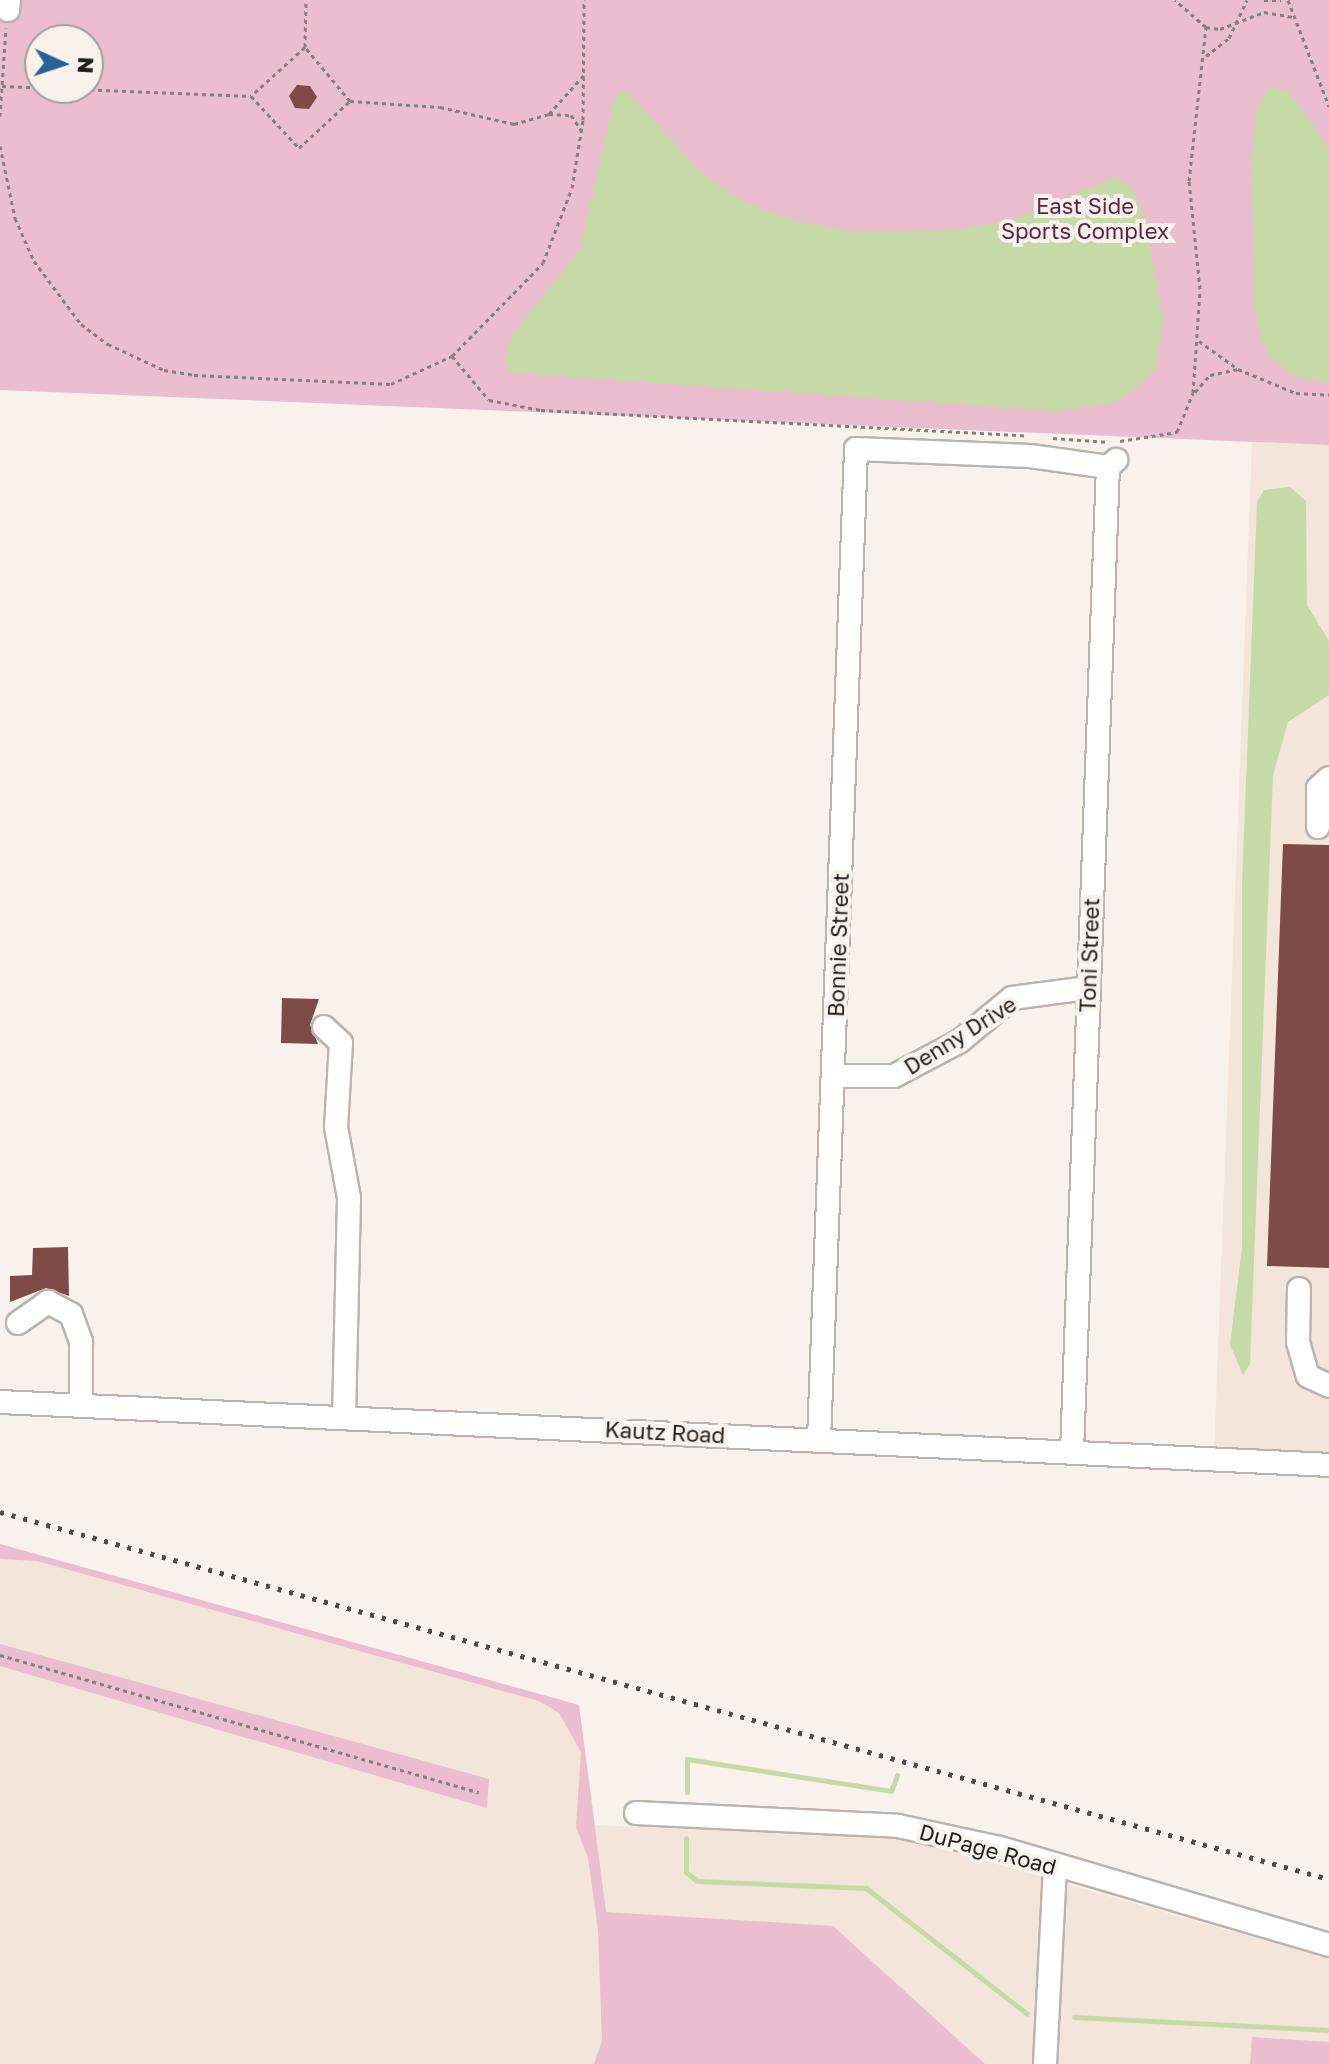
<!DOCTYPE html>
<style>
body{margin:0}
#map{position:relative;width:1329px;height:2064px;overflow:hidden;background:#f9f2ec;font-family:"Golos Text",sans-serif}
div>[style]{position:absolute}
.built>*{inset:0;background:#f3e5da}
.green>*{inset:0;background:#eabdcf}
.water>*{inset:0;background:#c6daa7}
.stream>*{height:5px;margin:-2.5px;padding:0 2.5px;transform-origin:2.5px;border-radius:2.5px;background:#c6daa7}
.building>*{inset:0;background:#7e4b47}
.path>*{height:3px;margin-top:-1.5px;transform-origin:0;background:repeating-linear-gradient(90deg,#85807c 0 4px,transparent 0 8px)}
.roads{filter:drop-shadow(2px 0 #bab3ae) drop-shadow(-2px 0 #bab3ae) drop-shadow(0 2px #bab3ae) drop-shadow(0 -2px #bab3ae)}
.minor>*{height:22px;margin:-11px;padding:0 11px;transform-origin:11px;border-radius:11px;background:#fff}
.rail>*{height:5px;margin-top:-2.5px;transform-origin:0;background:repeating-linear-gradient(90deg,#4f4b49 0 4px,transparent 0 12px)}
span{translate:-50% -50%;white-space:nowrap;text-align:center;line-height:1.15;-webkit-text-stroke:8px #f9f2ec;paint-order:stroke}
.park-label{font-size:22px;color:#5f1f40}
.street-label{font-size:22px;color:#221f1d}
.north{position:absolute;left:24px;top:24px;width:80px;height:80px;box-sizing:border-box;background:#f9f2ec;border:2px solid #a39e99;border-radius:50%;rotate:93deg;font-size:22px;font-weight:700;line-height:32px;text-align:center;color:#221f1d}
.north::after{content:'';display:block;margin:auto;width:28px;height:36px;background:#296199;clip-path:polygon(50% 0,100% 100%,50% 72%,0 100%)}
</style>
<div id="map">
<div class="built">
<div style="clip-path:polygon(1252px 442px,1329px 445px,1329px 1460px,1214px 1455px)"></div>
<div style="clip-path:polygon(0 1544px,579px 1705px,595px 1825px,906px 1838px,1329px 1959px,1329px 2064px,0 2064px)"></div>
</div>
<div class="green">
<div style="clip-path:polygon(evenodd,0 0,1329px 0,1329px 445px,0 390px,0 0,40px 40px,88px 40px,88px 88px,40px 88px,40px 40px)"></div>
<div style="clip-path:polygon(0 1544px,579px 1705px,606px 1912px,833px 1926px,985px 2064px,594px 2064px,602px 2041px,598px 1930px,588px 1858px,576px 1827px,581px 1752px,559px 1713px,539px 1701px,37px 1561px,0 1559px)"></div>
<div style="clip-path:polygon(0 1644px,489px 1779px,487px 1808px,0 1666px)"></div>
<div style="clip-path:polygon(1252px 2037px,1329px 2042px,1329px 2064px,1250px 2064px)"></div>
</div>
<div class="water">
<div style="clip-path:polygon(1268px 87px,1289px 91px,1329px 149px,1329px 383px,1293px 376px,1266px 354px,1254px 308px,1252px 159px,1256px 111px)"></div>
<div style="clip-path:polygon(626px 90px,699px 171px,746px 203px,799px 222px,857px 232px,955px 230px,1011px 220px,1116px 177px,1132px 187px,1145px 218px,1163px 319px,1156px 369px,1118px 402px,1059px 411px,512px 373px,505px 362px,511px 337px,580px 249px,615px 96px)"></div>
<div style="clip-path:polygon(1290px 487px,1306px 501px,1307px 605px,1329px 641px,1329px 695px,1288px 722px,1273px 775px,1250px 1364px,1243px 1375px,1230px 1345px,1242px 1247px,1242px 884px,1257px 502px,1264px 490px)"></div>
</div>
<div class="stream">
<div style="left:687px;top:1792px;width:33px;rotate:-90deg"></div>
<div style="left:687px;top:1759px;width:206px;rotate:8.9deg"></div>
<div style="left:891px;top:1791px;width:17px;rotate:-69deg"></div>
<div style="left:686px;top:1838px;width:34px;rotate:90deg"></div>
<div style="left:686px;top:1872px;width:14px;rotate:39deg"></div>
<div style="left:697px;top:1881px;width:169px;rotate:2.4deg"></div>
<div style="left:866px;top:1888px;width:204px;rotate:38deg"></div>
<div style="left:1074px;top:2017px;width:255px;rotate:2.9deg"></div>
</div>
<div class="building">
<div style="clip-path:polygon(297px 85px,310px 86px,317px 97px,309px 109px,295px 108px,289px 96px)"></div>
<div style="clip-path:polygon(1283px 844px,1329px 845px,1329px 1268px,1267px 1266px)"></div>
<div style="clip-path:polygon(282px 998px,319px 999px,310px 1025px,318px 1044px,281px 1043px)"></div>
<div style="clip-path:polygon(68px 1247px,69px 1296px,46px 1288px,10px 1302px,10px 1276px,32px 1275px,33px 1248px)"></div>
</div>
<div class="path">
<div style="left:1264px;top:0;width:17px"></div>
<div style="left:1288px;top:0;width:114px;rotate:68.9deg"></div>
<div style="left:1206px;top:27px;width:14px;rotate:8deg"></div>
<div style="left:1220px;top:29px;width:47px;rotate:-21.1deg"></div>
<div style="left:1264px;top:12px;width:29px;rotate:10deg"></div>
<div style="left:305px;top:47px;width:73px;rotate:137.8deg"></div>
<div style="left:251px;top:96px;width:71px;rotate:47.3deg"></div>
<div style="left:299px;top:148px;width:69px;rotate:-42.7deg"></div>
<div style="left:350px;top:101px;width:70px;rotate:-129.8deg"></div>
<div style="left:305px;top:47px;width:47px;rotate:-88.8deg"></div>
<div style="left:1206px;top:56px;width:29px;rotate:-38deg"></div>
<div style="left:1229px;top:38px;width:42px;rotate:-64.7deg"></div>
<div style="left:2px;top:86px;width:249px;rotate:2.3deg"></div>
<div style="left:350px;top:101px;width:90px;rotate:3.8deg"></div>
<div style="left:440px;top:107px;width:76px;rotate:12.9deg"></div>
<div style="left:514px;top:124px;width:36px;rotate:-16deg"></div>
<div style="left:549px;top:114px;width:52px;rotate:-48.1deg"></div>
<div style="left:549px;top:114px;width:22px;rotate:3deg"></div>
<div style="left:571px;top:115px;width:18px;rotate:56deg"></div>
<div style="left:0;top:116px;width:88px;rotate:-86.1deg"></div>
<div style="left:0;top:146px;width:74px;rotate:78.2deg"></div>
<div style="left:15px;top:218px;width:47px;rotate:66.2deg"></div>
<div style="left:34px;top:261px;width:79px;rotate:53.3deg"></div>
<div style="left:81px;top:324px;width:34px;rotate:37deg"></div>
<div style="left:108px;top:344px;width:62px;rotate:24.9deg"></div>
<div style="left:164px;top:370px;width:30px;rotate:9deg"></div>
<div style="left:194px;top:375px;width:197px;rotate:2.6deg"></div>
<div style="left:391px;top:384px;width:67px;rotate:-24.7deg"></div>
<div style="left:452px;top:356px;width:130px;rotate:-45.6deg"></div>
<div style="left:543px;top:263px;width:80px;rotate:-68.9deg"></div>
<div style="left:572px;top:188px;width:69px;rotate:-80.8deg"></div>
<div style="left:583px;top:120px;width:120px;rotate:-89.5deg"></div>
<div style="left:1199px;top:341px;width:48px;rotate:35.7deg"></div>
<div style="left:452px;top:356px;width:57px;rotate:49.9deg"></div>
<div style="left:489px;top:400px;width:53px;rotate:10.9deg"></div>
<div style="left:541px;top:410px;width:485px;rotate:3deg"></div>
<div style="left:1195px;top:392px;width:23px;rotate:-49deg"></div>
<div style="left:1210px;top:375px;width:29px;rotate:-12deg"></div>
<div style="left:1238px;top:369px;width:63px;rotate:22.5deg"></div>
<div style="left:1296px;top:393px;width:33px;rotate:3deg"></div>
<div style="left:1053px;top:438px;width:56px;rotate:4.1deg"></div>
<div style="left:1120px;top:441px;width:58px;rotate:-9deg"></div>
<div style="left:1177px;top:432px;width:42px;rotate:-67.7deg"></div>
<div style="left:1193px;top:393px;width:104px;rotate:-86.1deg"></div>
<div style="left:1200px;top:289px;width:109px;rotate:-95.8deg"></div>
<div style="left:1189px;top:181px;width:155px;rotate:-83.7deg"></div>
<div style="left:1206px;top:27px;width:41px;rotate:-138.9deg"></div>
<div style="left:0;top:1655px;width:498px;rotate:16deg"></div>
</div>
<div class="roads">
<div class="minor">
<div style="left:8px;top:10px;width:10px;rotate:-84deg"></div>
<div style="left:1318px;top:827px;width:39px;rotate:-90deg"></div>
<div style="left:1318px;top:788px;width:15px;rotate:-42deg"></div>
<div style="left:324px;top:1027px;width:23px;rotate:43deg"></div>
<div style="left:341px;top:1043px;width:84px;rotate:93.4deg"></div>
<div style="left:336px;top:1127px;width:72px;rotate:79.6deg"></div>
<div style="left:349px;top:1198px;width:219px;rotate:91.3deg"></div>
<div style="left:833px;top:1076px;width:61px"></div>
<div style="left:894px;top:1076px;width:75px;rotate:-27.9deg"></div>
<div style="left:960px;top:1041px;width:67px;rotate:-39.6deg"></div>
<div style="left:1012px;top:998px;width:77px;rotate:-7.5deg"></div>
<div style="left:1299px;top:1289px;width:53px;rotate:91.1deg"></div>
<div style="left:1298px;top:1342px;width:35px;rotate:74deg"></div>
<div style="left:1308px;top:1376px;width:23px;rotate:25deg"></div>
<div style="left:18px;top:1323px;width:37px;rotate:-35deg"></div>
<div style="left:48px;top:1302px;width:26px;rotate:28deg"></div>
<div style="left:71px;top:1314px;width:30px;rotate:70deg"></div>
<div style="left:81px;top:1342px;width:61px;rotate:90deg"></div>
<div style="left:0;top:1402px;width:1330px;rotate:2.71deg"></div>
<div style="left:819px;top:1440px;width:992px;rotate:-87.86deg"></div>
<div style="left:856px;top:449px;width:174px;rotate:2.3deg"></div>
<div style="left:1030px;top:456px;width:79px;rotate:8deg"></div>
<div style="left:1072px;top:1452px;width:986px;rotate:-87.91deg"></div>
<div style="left:1108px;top:467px;width:11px;rotate:-41deg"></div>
<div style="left:636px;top:1813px;width:262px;rotate:2.8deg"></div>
<div style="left:898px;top:1826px;width:104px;rotate:12.2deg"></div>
<div style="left:1000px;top:1848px;width:343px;rotate:16.4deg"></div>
<div style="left:1045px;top:2064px;width:198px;rotate:-87.1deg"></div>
</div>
</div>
<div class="rail">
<div style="left:0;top:1512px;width:1379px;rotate:15.44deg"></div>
</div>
<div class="park-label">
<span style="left:1085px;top:218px">East Side<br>Sports Complex</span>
</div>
<div class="street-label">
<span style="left:838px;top:945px;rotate:-88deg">Bonnie Street</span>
<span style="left:1089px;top:955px;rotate:-88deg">Toni Street</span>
<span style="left:960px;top:1035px;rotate:-32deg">Denny Drive</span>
<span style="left:665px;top:1432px;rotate:3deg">Kautz Road</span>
<span style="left:988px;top:1849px;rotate:15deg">DuPage Road</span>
</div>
<div class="north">N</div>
</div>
